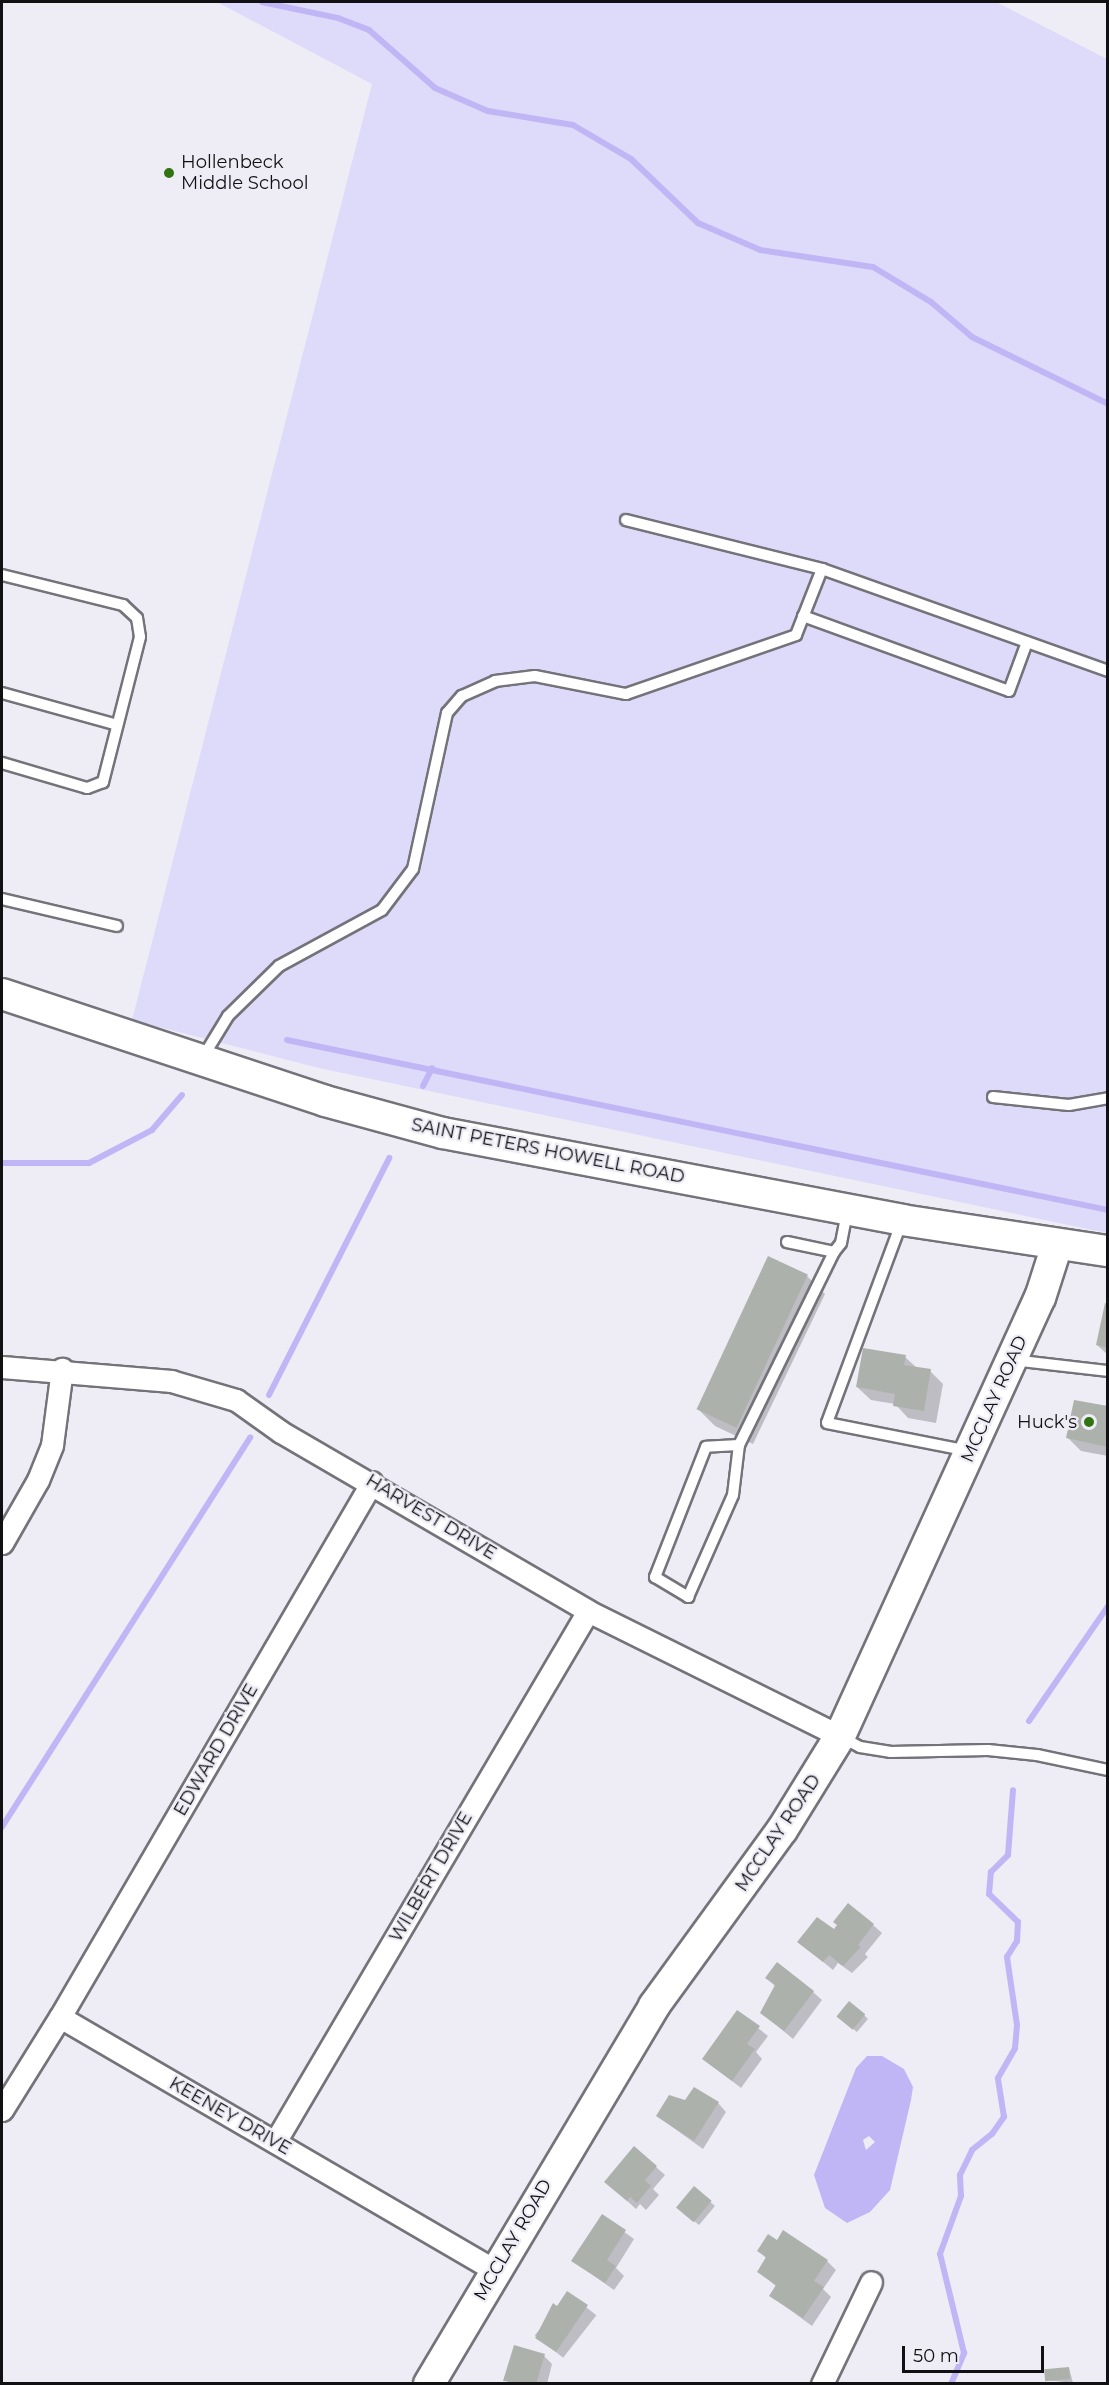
<!DOCTYPE html>
<style>
body{margin:0}
#map{position:relative;width:1109px;height:2385px;overflow:hidden;background:#eeedf6;font-family:Montserrat,sans-serif}
div>[style]{position:absolute}
.green>*{inset:0;background:#dedaf9}
.water>*{inset:0;background:#c1b6f5}
.shadow>*{inset:0;background:#0003;transform-origin:0 0}
.stream>*{height:6px;margin:-3px;padding:0 3px;transform-origin:3px;border-radius:3px;background:#c1b6f5}
.building>*{inset:0;background:#acb2ab;transform-origin:0 0}
.roads{filter:drop-shadow(2px 0 #74737a) drop-shadow(-2px 0 #74737a) drop-shadow(0 2px #74737a) drop-shadow(0 -2px #74737a)}
.lane>*{height:10px;margin:-5px;padding:0 5px;transform-origin:5px;border-radius:5px;background:#fff}
.street>*{height:21px;margin:-10.5px;padding:0 10.5px;transform-origin:10.5px;border-radius:10.5px;background:#fff}
.secondary>*{height:30px;margin:-15px;padding:0 15px;transform-origin:15px;border-radius:15px;background:#fff}
.dots>*{width:16px;height:16px;translate:-50% -50%;box-sizing:border-box;border:3px solid #eeedf6;border-radius:50%}
span{translate:-50% -50%;white-space:nowrap;text-align:center;line-height:1.15;-webkit-text-stroke:4.5px #eeedf6;paint-order:stroke}
.poi-label{font-size:18px;color:#111013}
.left{translate:0 -50%;text-align:left}
.right{translate:-100% -50%;text-align:right}
.street-label{font-size:18px;color:#111013}
.frame{position:absolute;inset:0;border:3px solid #111013;pointer-events:none}
.scale{position:absolute;left:902px;top:2346px;width:142px;height:27px;box-sizing:border-box;border:3px solid #111013;border-top:0;padding-left:8px;font-size:18px;line-height:21px;white-space:nowrap;color:#111013;-webkit-text-stroke:4px #eeedf6;paint-order:stroke}
</style>
<div id="map">
<div class="green">
<div style="clip-path:polygon(217px 2px,996px 2px,1107px 59px,1107px 1233px,319px 1068px,132px 1020px,372px 84px)"></div>
</div>
<div class="water">
<div style="clip-path:polygon(evenodd,867px 2056px,882px 2056px,904px 2069px,913px 2087px,911px 2100px,890px 2190px,870px 2212px,847px 2223px,825px 2208px,814px 2175px,856px 2068px,867px 2056px,869px 2136px,875px 2142px,866px 2150px,863px 2140px,869px 2136px)"></div>
</div>
<div class="shadow">
<div style="clip-path:polygon(807px 1276px,825px 1294px,753px 1444px,715px 1426px,698px 1409px)"></div>
<div style="clip-path:polygon(1108px 1305px,1108px 1355px,1097px 1345px)"></div>
<div style="clip-path:polygon(905px 1357px,917px 1368px,930px 1371px,943px 1384px,936px 1423px,908px 1418px,895px 1404px,871px 1400px,857px 1387px)"></div>
<div style="clip-path:polygon(1108px 1408px,1108px 1456px,1081px 1451px,1068px 1438px)"></div>
<div style="clip-path:polygon(873px 1925px,882px 1933px,865px 1954px,868px 1957px,852px 1973px,838px 1963px,833px 1970px,799px 1942px)"></div>
<div style="clip-path:polygon(767px 1978px,813px 1992px,822px 2000px,793px 2039px,762px 2013px,776px 1987px)"></div>
<div style="clip-path:polygon(738px 2012px,768px 2036px,756px 2052px,762px 2059px,741px 2088px,704px 2059px)"></div>
<div style="clip-path:polygon(864px 2015px,868px 2019px,857px 2032px,842px 2020px)"></div>
<div style="clip-path:polygon(686px 2102px,718px 2103px,726px 2112px,703px 2149px,657px 2116px)"></div>
<div style="clip-path:polygon(656px 2167px,665px 2175px,653px 2189px,659px 2195px,646px 2210px,640px 2204px,636px 2209px,606px 2182px)"></div>
<div style="clip-path:polygon(694px 2188px,715px 2206px,699px 2225px,682px 2211px)"></div>
<div style="clip-path:polygon(602px 2216px,634px 2239px,616px 2268px,624px 2276px,614px 2290px,573px 2261px)"></div>
<div style="clip-path:polygon(759px 2251px,827px 2261px,836px 2270px,823px 2289px,831px 2297px,812px 2326px,771px 2296px,777px 2287px,759px 2272px,767px 2259px)"></div>
<div style="left:568px;top:2293px;width:36px;height:54px;rotate:38deg"></div>
<div style="clip-path:polygon(515px 2347px,544px 2356px,552px 2364px,547px 2384px,507px 2384px)"></div>
<div style="clip-path:polygon(1069px 2368px,1073px 2383px,1046px 2380px)"></div>
</div>
<div class="stream">
<div style="left:262px;top:2px;width:78px;rotate:11.9deg"></div>
<div style="left:338px;top:18px;width:33px;rotate:21deg"></div>
<div style="left:369px;top:30px;width:88px;rotate:41.3deg"></div>
<div style="left:435px;top:88px;width:58px;rotate:23.5deg"></div>
<div style="left:488px;top:111px;width:86px;rotate:9.4deg"></div>
<div style="left:573px;top:125px;width:67px;rotate:30.4deg"></div>
<div style="left:631px;top:159px;width:93px;rotate:43.7deg"></div>
<div style="left:698px;top:223px;width:68px;rotate:23.5deg"></div>
<div style="left:760px;top:250px;width:114px;rotate:8.6deg"></div>
<div style="left:873px;top:267px;width:68px;rotate:31.1deg"></div>
<div style="left:931px;top:302px;width:54px;rotate:40.5deg"></div>
<div style="left:972px;top:337px;width:152px;rotate:26.2deg"></div>
<div style="left:287px;top:1040px;width:838px;rotate:11.7deg"></div>
<div style="left:423px;top:1086px;width:20px;rotate:-63deg"></div>
<div style="left:2px;top:1163px;width:87px"></div>
<div style="left:89px;top:1163px;width:71px;rotate:-27.6deg"></div>
<div style="left:152px;top:1130px;width:46px;rotate:-49.4deg"></div>
<div style="left:269px;top:1395px;width:266px;rotate:-63.1deg"></div>
<div style="left:1029px;top:1721px;width:140px;rotate:-55.5deg"></div>
<div style="left:2px;top:1827px;width:462px;rotate:-57.5deg"></div>
<div style="left:951px;top:2384px;width:34px;rotate:-67deg"></div>
<div style="left:964px;top:2353px;width:102px;rotate:-103.6deg"></div>
<div style="left:940px;top:2254px;width:62px;rotate:-70.1deg"></div>
<div style="left:961px;top:2196px;width:21px;rotate:-93deg"></div>
<div style="left:960px;top:2175px;width:28px;rotate:-64deg"></div>
<div style="left:972px;top:2150px;width:26px;rotate:-39deg"></div>
<div style="left:992px;top:2134px;width:21px;rotate:-55deg"></div>
<div style="left:1004px;top:2117px;width:39px;rotate:-99deg"></div>
<div style="left:998px;top:2078px;width:34px;rotate:-60deg"></div>
<div style="left:1015px;top:2048px;width:23px;rotate:-85deg"></div>
<div style="left:1017px;top:2025px;width:69px;rotate:-98.4deg"></div>
<div style="left:1007px;top:1957px;width:19px;rotate:-58deg"></div>
<div style="left:1017px;top:1941px;width:19px;rotate:-87deg"></div>
<div style="left:1018px;top:1922px;width:40px;rotate:-136deg"></div>
<div style="left:989px;top:1894px;width:22px;rotate:-85deg"></div>
<div style="left:991px;top:1872px;width:24px;rotate:-45deg"></div>
<div style="left:1008px;top:1855px;width:65px;rotate:-85.6deg"></div>
</div>
<div class="building">
<div style="left:768px;top:1256px;width:44px;height:169px;rotate:25deg"></div>
<div style="clip-path:polygon(1105px 1303px,1108px 1304px,1108px 1348px,1096px 1345px)"></div>
<div style="clip-path:polygon(863px 1348px,906px 1355px,904px 1365px,931px 1369px,924px 1411px,893px 1406px,895px 1394px,856px 1387px)"></div>
<div style="clip-path:polygon(1074px 1400px,1108px 1406px,1108px 1447px,1066px 1438px)"></div>
<div style="clip-path:polygon(848px 1903px,874px 1924px,858px 1945px,861px 1947px,843px 1966px,829px 1955px,823px 1962px,797px 1942px,817px 1917px,834px 1929px,837px 1925px,833px 1922px)"></div>
<div style="clip-path:polygon(777px 1962px,814px 1991px,784px 2031px,760px 2013px,775px 1985px,765px 1978px)"></div>
<div style="left:849px;top:2001px;width:21px;height:20px;rotate:39deg"></div>
<div style="clip-path:polygon(737px 2010px,760px 2026px,747px 2044px,755px 2049px,732px 2081px,702px 2059px)"></div>
<div style="clip-path:polygon(694px 2087px,719px 2102px,694px 2141px,656px 2116px,669px 2095px,685px 2100px)"></div>
<div style="clip-path:polygon(634px 2146px,657px 2166px,645px 2180px,651px 2186px,637px 2203px,630px 2197px,627px 2201px,604px 2182px)"></div>
<div style="left:694px;top:2186px;width:23px;height:28px;rotate:40deg"></div>
<div style="clip-path:polygon(602px 2214px,626px 2230px,607px 2260px,616px 2266px,605px 2283px,571px 2261px)"></div>
<div style="clip-path:polygon(783px 2230px,828px 2260px,814px 2281px,824px 2287px,803px 2318px,769px 2296px,776px 2285px,757px 2272px,766px 2257px,757px 2251px,768px 2234px,777px 2240px)"></div>
<div style="clip-path:polygon(567px 2291px,588px 2305px,556px 2352px,535px 2338px,553px 2303px,557px 2306px)"></div>
<div style="clip-path:polygon(514px 2345px,545px 2354px,536px 2384px,503px 2381px)"></div>
<div style="left:1069px;top:2367px;width:12px;height:25px;rotate:85deg"></div>
</div>
<div class="roads">
<div class="lane">
<div style="left:626px;top:520px;width:202px;rotate:14deg"></div>
<div style="left:2px;top:575px;width:125px;rotate:13.9deg"></div>
<div style="left:123px;top:605px;width:19px;rotate:43deg"></div>
<div style="left:137px;top:618px;width:19px;rotate:81deg"></div>
<div style="left:140px;top:637px;width:150px;rotate:104.3deg"></div>
<div style="left:103px;top:782px;width:17px;rotate:159deg"></div>
<div style="left:87px;top:788px;width:89px;rotate:-163.6deg"></div>
<div style="left:803px;top:616px;width:219px;rotate:20deg"></div>
<div style="left:1009px;top:691px;width:52px;rotate:-69.8deg"></div>
<div style="left:2px;top:693px;width:119px;rotate:15.5deg"></div>
<div style="left:2px;top:899px;width:118px;rotate:13.2deg"></div>
<div style="left:203px;top:1057px;width:48px;rotate:-58.6deg"></div>
<div style="left:228px;top:1016px;width:71px;rotate:-44.4deg"></div>
<div style="left:279px;top:966px;width:117px;rotate:-28.5deg"></div>
<div style="left:382px;top:910px;width:51px;rotate:-52.9deg"></div>
<div style="left:413px;top:869px;width:160px;rotate:-77.7deg"></div>
<div style="left:447px;top:713px;width:23px;rotate:-49deg"></div>
<div style="left:462px;top:696px;width:36px;rotate:-24deg"></div>
<div style="left:495px;top:681px;width:40px;rotate:-7.1deg"></div>
<div style="left:535px;top:676px;width:93px;rotate:11.2deg"></div>
<div style="left:626px;top:694px;width:180px;rotate:-19.1deg"></div>
<div style="left:796px;top:635px;width:71px;rotate:-68.5deg"></div>
<div style="left:822px;top:569px;width:304px;rotate:19.6deg"></div>
<div style="left:993px;top:1097px;width:76px;rotate:6deg"></div>
<div style="left:1069px;top:1105px;width:40px;rotate:-10deg"></div>
<div style="left:902px;top:1221px;width:215px;rotate:110.4deg"></div>
<div style="left:827px;top:1423px;width:144px;rotate:11.2deg"></div>
<div style="left:787px;top:1242px;width:48px;rotate:12deg"></div>
<div style="left:834px;top:1252px;width:11px;rotate:-52deg"></div>
<div style="left:841px;top:1243px;width:32px;rotate:-79deg"></div>
<div style="left:1013px;top:1360px;width:96px;rotate:6.6deg"></div>
<div style="left:739px;top:1445px;width:33px;rotate:177deg"></div>
<div style="left:706px;top:1447px;width:140px;rotate:111.4deg"></div>
<div style="left:655px;top:1577px;width:39px;rotate:31deg"></div>
<div style="left:688px;top:1597px;width:111px;rotate:-66.2deg"></div>
<div style="left:733px;top:1495px;width:50px;rotate:-83.2deg"></div>
<div style="left:739px;top:1445px;width:215px;rotate:-63.8deg"></div>
<div style="left:843px;top:1738px;width:19px;rotate:28deg"></div>
<div style="left:860px;top:1747px;width:30px;rotate:9deg"></div>
<div style="left:890px;top:1752px;width:98px;rotate:-1.2deg"></div>
<div style="left:988px;top:1750px;width:49px;rotate:5.8deg"></div>
<div style="left:1037px;top:1755px;width:73px;rotate:11.9deg"></div>
</div>
<div class="street">
<div style="left:2px;top:1367px;width:170px;rotate:4.7deg"></div>
<div style="left:171px;top:1381px;width:68px;rotate:16.3deg"></div>
<div style="left:236px;top:1400px;width:55px;rotate:35.4deg"></div>
<div style="left:281px;top:1432px;width:355px;rotate:30.2deg"></div>
<div style="left:588px;top:1611px;width:281px;rotate:26.4deg"></div>
<div style="left:2px;top:1543px;width:73px;rotate:-60.3deg"></div>
<div style="left:38px;top:1480px;width:38px;rotate:-68deg"></div>
<div style="left:52px;top:1445px;width:77px;rotate:-82.5deg"></div>
<div style="left:60px;top:2017px;width:505px;rotate:30.22deg"></div>
<div style="left:2px;top:2110px;width:110px;rotate:-58.1deg"></div>
<div style="left:60px;top:2017px;width:619px;rotate:-59.75deg"></div>
<div style="left:275px;top:2142px;width:616px;rotate:-59.48deg"></div>
<div style="left:822px;top:2384px;width:113px;rotate:-64.3deg"></div>
</div>
<div class="secondary">
<div style="left:2px;top:994px;width:340px;rotate:18.3deg"></div>
<div style="left:325px;top:1101px;width:122px;rotate:15.2deg"></div>
<div style="left:443px;top:1133px;width:467px;rotate:10.7deg"></div>
<div style="left:902px;top:1220px;width:208px;rotate:8.6deg"></div>
<div style="left:429px;top:2384px;width:440px;rotate:-59.2deg"></div>
<div style="left:654px;top:2006px;width:218px;rotate:-54deg"></div>
<div style="left:782px;top:1830px;width:110px;rotate:-58.3deg"></div>
<div style="left:840px;top:1736px;width:482px;rotate:-65.5deg"></div>
<div style="left:1040px;top:1298px;width:56px;rotate:-72.2deg"></div>
</div>
</div>
<div class="dots">
<div style="left:169px;top:173px;background:#307311"></div>
<div style="left:1089px;top:1422px;background:#307311"></div>
</div>
<div class="poi-label">
<span class="left" style="left:181px;top:173px">Hollenbeck<br>Middle School</span>
<span class="right" style="left:1077px;top:1422px">Huck's</span>
</div>
<div class="street-label">
<span style="left:548px;top:1151px;rotate:11deg">SAINT PETERS HOWELL ROAD</span>
<span style="left:994px;top:1399px;rotate:-66deg">MCCLAY ROAD</span>
<span style="left:431px;top:1517px;rotate:31deg">HARVEST DRIVE</span>
<span style="left:216px;top:1750px;rotate:-60deg">EDWARD DRIVE</span>
<span style="left:778px;top:1833px;rotate:-56deg">MCCLAY ROAD</span>
<span style="left:431px;top:1877px;rotate:-60deg">WILBERT DRIVE</span>
<span style="left:230px;top:2116px;rotate:30deg">KEENEY DRIVE</span>
<span style="left:513px;top:2240px;rotate:-60deg">MCCLAY ROAD</span>
</div>
<div class="frame"></div>
<div class="scale">50 m</div>
</div>
